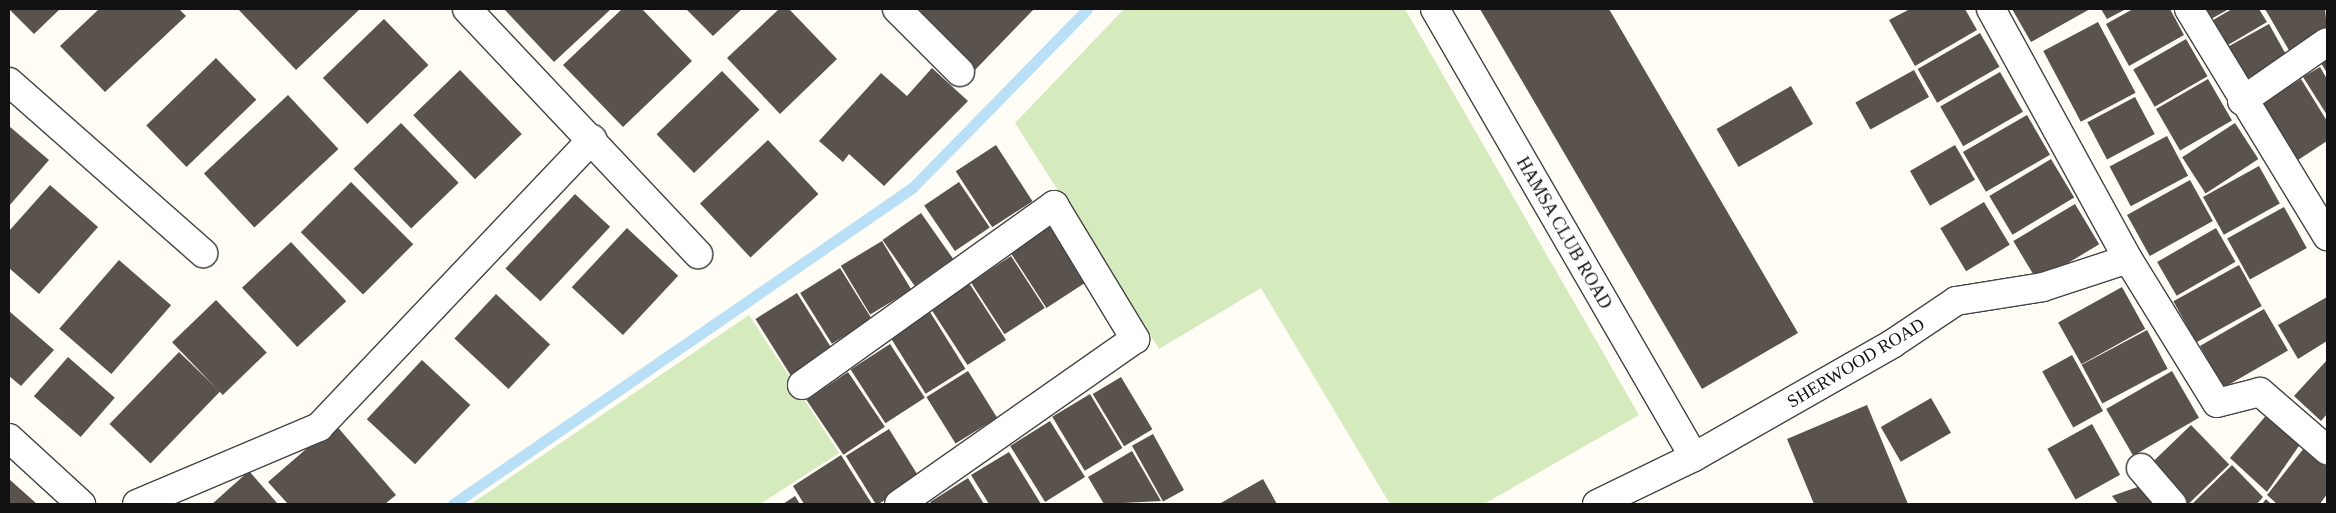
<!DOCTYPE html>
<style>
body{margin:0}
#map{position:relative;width:2336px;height:513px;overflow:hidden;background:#fffdf5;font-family:Georgia,serif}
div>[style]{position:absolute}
.green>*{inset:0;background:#d5ebbd}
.stream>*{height:11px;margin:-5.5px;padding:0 5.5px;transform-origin:5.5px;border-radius:5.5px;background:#b9e0f7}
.building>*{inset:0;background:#5a524d;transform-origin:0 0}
.roads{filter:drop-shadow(1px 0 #444) drop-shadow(-1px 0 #444) drop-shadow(0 1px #444) drop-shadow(0 -1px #444)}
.street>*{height:28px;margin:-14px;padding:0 14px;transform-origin:14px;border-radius:14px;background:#fff}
span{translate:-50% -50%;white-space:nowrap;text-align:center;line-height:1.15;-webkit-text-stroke:5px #fff;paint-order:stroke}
.street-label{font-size:18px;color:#111}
.frame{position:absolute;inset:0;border:10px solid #111;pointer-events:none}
</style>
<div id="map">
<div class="green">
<div style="clip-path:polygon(1124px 9px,1405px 9px,1639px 415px,1484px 504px,1390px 504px,1261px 288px,1159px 349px,1015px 123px)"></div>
<div style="clip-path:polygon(749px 315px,839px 453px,760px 504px,471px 504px)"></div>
</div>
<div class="stream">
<div style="left:453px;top:504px;width:557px;rotate:-34.55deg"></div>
<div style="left:912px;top:188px;width:250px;rotate:-45.6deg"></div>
</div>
<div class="building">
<div style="clip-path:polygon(9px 9px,60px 9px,34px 34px)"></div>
<div style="clip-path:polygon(99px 9px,179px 9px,186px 16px,105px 92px,60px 46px)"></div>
<div style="clip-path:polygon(238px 9px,360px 9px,296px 70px)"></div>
<div style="clip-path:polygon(504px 9px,611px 9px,554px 62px)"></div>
<div style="clip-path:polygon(622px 9px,642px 9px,692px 61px,623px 127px,563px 65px)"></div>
<div style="clip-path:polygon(686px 9px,742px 9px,713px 36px)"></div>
<div style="clip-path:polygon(779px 9px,789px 9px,837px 59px,780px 114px,727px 58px)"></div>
<div style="clip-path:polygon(922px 9px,1034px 9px,975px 70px,917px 14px)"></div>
<div style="clip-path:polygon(1480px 9px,1609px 9px,1798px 333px,1702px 389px)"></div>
<div style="clip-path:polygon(1910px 9px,1965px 9px,1977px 30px,1915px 66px,1889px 20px)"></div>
<div style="clip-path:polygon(2012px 9px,2090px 9px,2031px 42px)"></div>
<div style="clip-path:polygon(2101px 9px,2126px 9px,2107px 19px)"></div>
<div style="clip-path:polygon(2133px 9px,2170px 9px,2184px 35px,2129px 66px,2106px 24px)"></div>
<div style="clip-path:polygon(2205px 9px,2229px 9px,2211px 19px)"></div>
<div style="clip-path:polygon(2232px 9px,2259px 9px,2267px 22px,2228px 45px,2213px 20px)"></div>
<div style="clip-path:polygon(2265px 9px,2325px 9px,2327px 29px,2290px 52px)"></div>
<div style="left:384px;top:19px;width:64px;height:85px;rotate:46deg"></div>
<div style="left:2098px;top:22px;width:80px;height:62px;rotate:62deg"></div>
<div style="left:2269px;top:24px;width:37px;height:47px;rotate:61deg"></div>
<div style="left:1980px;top:33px;width:39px;height:72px;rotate:60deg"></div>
<div style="left:2186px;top:39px;width:43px;height:61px;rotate:60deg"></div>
<div style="left:216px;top:58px;width:58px;height:97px;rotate:46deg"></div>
<div style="clip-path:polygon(2327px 59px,2327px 73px,2321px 63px)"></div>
<div style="clip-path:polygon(2320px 67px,2327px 79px,2327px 115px,2303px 77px)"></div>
<div style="clip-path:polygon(932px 68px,968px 101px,884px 186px,849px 154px,843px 162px,819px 141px,881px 73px,907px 96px)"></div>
<div style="left:460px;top:70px;width:89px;height:65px;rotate:46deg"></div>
<div style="left:1914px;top:70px;width:31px;height:67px;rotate:61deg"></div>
<div style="left:722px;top:71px;width:54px;height:91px;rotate:46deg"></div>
<div style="left:2000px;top:72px;width:46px;height:69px;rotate:60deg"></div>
<div style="left:2208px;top:79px;width:48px;height:60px;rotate:60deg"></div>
<div style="clip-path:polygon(2301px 79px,2327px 121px,2327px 141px,2298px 160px,2262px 104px)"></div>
<div style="left:1791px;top:86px;width:44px;height:86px;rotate:60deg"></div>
<div style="left:288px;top:95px;width:74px;height:115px;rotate:47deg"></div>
<div style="left:2135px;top:97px;width:42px;height:54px;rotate:62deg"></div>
<div style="left:2027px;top:115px;width:46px;height:74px;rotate:60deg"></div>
<div style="left:401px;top:123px;width:83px;height:66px;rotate:46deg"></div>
<div style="left:2235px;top:123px;width:43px;height:63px;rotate:57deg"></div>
<div style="clip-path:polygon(9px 126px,49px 160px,9px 206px)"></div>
<div style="left:2167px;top:136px;width:45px;height:65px;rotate:62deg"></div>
<div style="left:768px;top:140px;width:74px;height:93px;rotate:47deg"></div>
<div style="left:996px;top:145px;width:67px;height:48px;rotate:57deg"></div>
<div style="left:1955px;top:145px;width:40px;height:52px;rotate:60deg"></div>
<div style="left:2051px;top:159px;width:45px;height:72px;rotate:59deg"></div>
<div style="left:2259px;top:166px;width:43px;height:64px;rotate:61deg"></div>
<div style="left:2190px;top:180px;width:47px;height:72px;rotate:61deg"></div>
<div style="left:351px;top:182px;width:88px;height:71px;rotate:45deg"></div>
<div style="left:959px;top:182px;width:55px;height:42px;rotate:56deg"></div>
<div style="clip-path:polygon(50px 185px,98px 227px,39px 294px,9px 268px,9px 231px)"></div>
<div style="left:575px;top:194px;width:48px;height:102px;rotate:43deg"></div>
<div style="left:1984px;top:202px;width:50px;height:51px;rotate:59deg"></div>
<div style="left:2075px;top:204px;width:47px;height:72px;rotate:59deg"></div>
<div style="left:2284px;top:207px;width:47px;height:65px;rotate:61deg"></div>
<div style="left:921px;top:213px;width:56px;height:47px;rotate:55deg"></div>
<div style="left:1051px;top:225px;width:67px;height:49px;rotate:57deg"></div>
<div style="left:627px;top:228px;width:70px;height:81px;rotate:43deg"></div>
<div style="left:2216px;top:228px;width:39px;height:68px;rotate:60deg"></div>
<div style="left:882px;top:241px;width:57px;height:48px;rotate:59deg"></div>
<div style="left:291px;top:242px;width:81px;height:67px;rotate:47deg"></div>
<div style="left:1011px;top:256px;width:62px;height:48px;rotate:57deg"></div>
<div style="left:119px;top:260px;width:69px;height:91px;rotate:41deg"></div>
<div style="left:2239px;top:265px;width:47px;height:75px;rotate:61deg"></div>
<div style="left:840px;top:268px;width:60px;height:47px;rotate:58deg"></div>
<div style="left:969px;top:283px;width:68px;height:46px;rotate:57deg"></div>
<div style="left:2122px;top:287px;width:48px;height:73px;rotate:61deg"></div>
<div style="left:797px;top:293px;width:66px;height:49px;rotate:58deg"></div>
<div style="left:496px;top:294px;width:74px;height:61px;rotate:43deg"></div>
<div style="clip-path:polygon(2327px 297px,2327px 341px,2298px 359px,2278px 325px)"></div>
<div style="left:216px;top:300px;width:73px;height:61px;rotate:46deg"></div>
<div style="left:2264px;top:309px;width:48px;height:74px;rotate:60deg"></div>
<div style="clip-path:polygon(9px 311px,54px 350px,21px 386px,9px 376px)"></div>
<div style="left:930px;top:312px;width:67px;height:47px;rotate:58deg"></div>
<div style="left:2147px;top:330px;width:44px;height:74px;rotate:62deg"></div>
<div style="left:890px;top:344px;width:64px;height:47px;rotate:57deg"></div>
<div style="left:179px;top:352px;width:57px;height:100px;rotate:44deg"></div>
<div style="left:2072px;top:355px;width:64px;height:34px;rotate:61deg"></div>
<div style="left:68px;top:357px;width:62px;height:52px;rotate:41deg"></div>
<div style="left:422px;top:360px;width:66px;height:81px;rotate:43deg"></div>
<div style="clip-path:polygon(2327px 360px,2327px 414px,2321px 421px,2294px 396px)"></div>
<div style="left:968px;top:371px;width:55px;height:49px;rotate:58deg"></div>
<div style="left:2172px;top:371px;width:54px;height:76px;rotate:60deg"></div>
<div style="left:848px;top:372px;width:66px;height:50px;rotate:56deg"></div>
<div style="left:1121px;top:377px;width:61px;height:33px;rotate:59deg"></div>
<div style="left:1090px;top:394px;width:63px;height:44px;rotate:59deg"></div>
<div style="left:1931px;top:398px;width:40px;height:58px;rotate:60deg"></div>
<div style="clip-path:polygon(1867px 405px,1908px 504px,1814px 504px,1787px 439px)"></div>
<div style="clip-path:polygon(2269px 412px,2301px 443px,2267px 492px,2230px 458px)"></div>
<div style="left:1050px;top:421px;width:66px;height:47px;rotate:58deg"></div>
<div style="clip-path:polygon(335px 424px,396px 495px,385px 504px,288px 504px,268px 482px)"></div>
<div style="left:2092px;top:424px;width:58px;height:51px;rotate:61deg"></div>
<div style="left:2191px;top:425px;width:55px;height:57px;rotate:46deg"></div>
<div style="left:889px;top:429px;width:58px;height:51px;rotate:58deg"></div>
<div style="left:1153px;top:434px;width:64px;height:24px;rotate:61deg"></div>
<div style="clip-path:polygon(2304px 448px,2327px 467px,2327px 494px,2320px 504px,2277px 504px,2267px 495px)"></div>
<div style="clip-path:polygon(1132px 451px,1161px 501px,1104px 504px,1088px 477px)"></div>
<div style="clip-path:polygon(1009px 452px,1041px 504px,989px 504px,971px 475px)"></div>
<div style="clip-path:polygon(841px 455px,872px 504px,804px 504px,793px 486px)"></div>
<div style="clip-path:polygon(2232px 465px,2263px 497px,2257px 504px,2192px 504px)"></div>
<div style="clip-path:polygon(249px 471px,278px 504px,212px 504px)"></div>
<div style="clip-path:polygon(968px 478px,984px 504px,932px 504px,930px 502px)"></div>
<div style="clip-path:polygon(9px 479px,37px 504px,9px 504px)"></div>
<div style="clip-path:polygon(1263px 479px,1277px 504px,1219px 504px)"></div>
<div style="clip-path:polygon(2146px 484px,2163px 504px,2118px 504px,2112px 496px)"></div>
<div style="clip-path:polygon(795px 496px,800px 504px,783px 504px)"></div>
<div style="clip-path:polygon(2266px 499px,2271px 504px,2262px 504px)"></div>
</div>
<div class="roads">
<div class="street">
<div style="left:467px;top:9px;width:337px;rotate:46.7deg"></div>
<div style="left:897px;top:9px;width:89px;rotate:45deg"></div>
<div style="left:1435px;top:9px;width:517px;rotate:59.97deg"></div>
<div style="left:1991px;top:9px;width:285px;rotate:61.3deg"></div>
<div style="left:2128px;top:259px;width:169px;rotate:58.3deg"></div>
<div style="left:2217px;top:403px;width:44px;rotate:-14.3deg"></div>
<div style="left:2260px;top:392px;width:89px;rotate:40.9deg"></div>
<div style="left:2189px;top:9px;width:266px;rotate:58.7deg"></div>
<div style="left:9px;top:82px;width:259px;rotate:41.4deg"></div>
<div style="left:2242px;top:101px;width:103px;rotate:-34.8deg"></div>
<div style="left:802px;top:385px;width:310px;rotate:-35.5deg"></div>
<div style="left:1054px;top:205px;width:157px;rotate:58.8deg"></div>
<div style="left:1135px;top:339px;width:288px;rotate:145deg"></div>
<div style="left:9px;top:438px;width:98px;rotate:42.5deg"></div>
<div style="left:2141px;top:468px;width:48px;rotate:49.3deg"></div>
<div style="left:137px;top:504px;width:198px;rotate:-22.9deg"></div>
<div style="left:319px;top:427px;width:397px;rotate:-46.5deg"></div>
<div style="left:1597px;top:504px;width:108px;rotate:-25.9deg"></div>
<div style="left:1694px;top:457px;width:228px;rotate:-29.7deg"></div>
<div style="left:1892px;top:344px;width:77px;rotate:-33.9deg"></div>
<div style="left:1956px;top:301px;width:88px;rotate:-9.1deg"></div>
<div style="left:2043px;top:287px;width:89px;rotate:-18.2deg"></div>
</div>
</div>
<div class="street-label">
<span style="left:1564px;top:233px;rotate:60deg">HAMSA CLUB ROAD</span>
<span style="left:1856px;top:363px;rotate:-31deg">SHERWOOD ROAD</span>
</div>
<div class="frame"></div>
</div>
